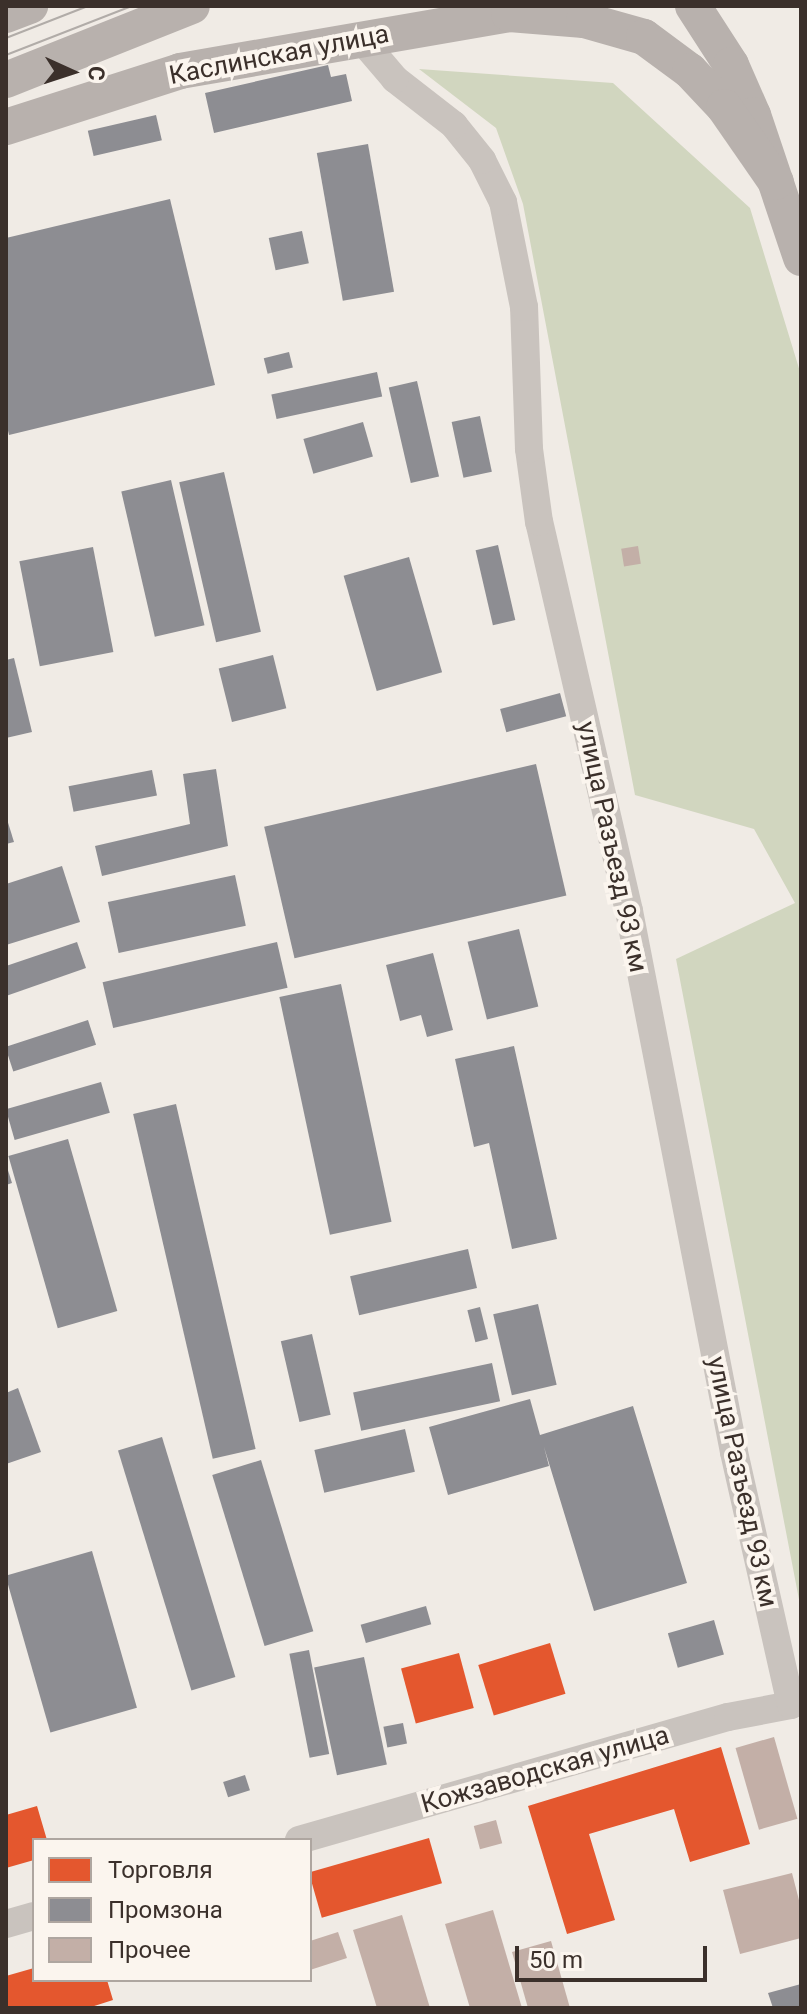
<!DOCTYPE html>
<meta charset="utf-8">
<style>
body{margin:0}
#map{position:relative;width:807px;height:2014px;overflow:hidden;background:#f0ebe5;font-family:Roboto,sans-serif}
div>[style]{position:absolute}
.green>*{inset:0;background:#d1d6bf}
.shops>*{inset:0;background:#e4572e;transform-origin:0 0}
.industry>*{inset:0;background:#8d8d92;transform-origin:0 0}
.building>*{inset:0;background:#c3afa7;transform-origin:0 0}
.minor>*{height:28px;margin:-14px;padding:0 14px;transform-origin:14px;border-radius:14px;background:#c9c3be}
.major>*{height:36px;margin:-18px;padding:0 18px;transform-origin:18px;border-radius:18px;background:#b8b1ad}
.tram>*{height:2px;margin:-1px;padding:0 1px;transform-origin:1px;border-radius:1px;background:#b1aca8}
span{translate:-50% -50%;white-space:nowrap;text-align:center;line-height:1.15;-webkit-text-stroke:8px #fbf5ee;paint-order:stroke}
.street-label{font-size:26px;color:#3b302b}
.frame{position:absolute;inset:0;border:8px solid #3b302b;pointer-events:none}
.legend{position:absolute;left:32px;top:1838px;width:280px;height:144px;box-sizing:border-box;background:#fbf5ee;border:2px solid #aea6a0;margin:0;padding:10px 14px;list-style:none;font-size:24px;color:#3b302b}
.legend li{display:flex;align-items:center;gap:16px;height:40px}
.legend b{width:40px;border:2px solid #aea6a0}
.north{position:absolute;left:32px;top:32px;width:80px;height:80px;-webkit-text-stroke:6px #fbf5ee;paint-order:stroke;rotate:93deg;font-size:22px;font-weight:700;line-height:32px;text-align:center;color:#3b302b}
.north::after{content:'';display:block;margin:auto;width:28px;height:36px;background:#3b302b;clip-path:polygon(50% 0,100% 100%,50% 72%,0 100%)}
.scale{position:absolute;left:515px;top:1946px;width:192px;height:36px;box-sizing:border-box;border:4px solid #3b302b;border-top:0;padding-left:10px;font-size:24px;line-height:28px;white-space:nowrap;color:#3b302b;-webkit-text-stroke:6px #fbf5ee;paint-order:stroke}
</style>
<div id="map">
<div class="green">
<div style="clip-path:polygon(419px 69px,613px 83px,750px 208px,801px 375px,801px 1610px,676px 959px,795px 903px,754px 829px,635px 795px,523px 204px,496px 128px)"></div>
</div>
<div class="shops">
<div style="left:550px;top:1643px;width:53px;height:75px;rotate:73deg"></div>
<div style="left:459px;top:1653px;width:57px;height:60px;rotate:75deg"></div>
<div style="clip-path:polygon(721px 1747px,750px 1844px,690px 1862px,674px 1809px,589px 1834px,615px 1920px,567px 1934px,528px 1806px)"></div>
<div style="clip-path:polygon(37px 1806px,47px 1840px,34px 1840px,34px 1860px,6px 1868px,6px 1815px)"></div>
<div style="left:429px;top:1838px;width:47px;height:125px;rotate:74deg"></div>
<div style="clip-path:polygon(34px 1968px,34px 1980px,107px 1980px,113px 2000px,88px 2008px,6px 2008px,6px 1976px)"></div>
</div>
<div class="industry">
<div style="clip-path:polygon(328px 65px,331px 77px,346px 74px,352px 101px,214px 133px,205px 93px)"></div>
<div style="left:156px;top:115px;width:26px;height:70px;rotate:77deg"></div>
<div style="left:368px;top:144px;width:150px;height:52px;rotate:80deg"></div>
<div style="clip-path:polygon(170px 199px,215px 385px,9px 435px,6px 422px,6px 238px)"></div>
<div style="left:302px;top:231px;width:33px;height:34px;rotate:78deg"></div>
<div style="left:289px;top:352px;width:16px;height:26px;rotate:76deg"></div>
<div style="left:377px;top:372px;width:25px;height:108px;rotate:78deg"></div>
<div style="left:417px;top:381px;width:98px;height:29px;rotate:77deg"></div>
<div style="left:480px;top:416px;width:57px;height:29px;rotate:78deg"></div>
<div style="left:363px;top:422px;width:36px;height:62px;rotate:74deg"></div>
<div style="left:224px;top:472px;width:164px;height:46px;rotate:77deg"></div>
<div style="left:171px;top:480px;width:149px;height:51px;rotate:77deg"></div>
<div style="left:498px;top:545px;width:77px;height:23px;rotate:77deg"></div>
<div style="left:93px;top:547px;width:107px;height:75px;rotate:79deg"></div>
<div style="left:409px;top:557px;width:120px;height:68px;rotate:74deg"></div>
<div style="left:273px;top:655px;width:55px;height:56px;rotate:76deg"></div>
<div style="clip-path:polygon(14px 658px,32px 732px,6px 738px,6px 660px)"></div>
<div style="left:560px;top:693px;width:24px;height:62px;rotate:75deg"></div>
<div style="left:536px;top:764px;width:135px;height:279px;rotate:77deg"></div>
<div style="clip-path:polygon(216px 769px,228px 846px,102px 876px,95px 846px,190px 824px,183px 774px)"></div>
<div style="left:152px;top:770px;width:26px;height:85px;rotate:79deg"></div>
<div style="clip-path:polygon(6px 816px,14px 842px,6px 844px)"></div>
<div style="clip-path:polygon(62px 866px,80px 922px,6px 945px,6px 884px)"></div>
<div style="left:235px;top:875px;width:52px;height:130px;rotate:78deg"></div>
<div style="left:519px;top:929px;width:80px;height:53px;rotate:76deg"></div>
<div style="clip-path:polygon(77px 942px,86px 968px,6px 996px,6px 966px)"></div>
<div style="left:277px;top:942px;width:47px;height:179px;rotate:77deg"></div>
<div style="clip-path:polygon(433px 953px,453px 1030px,427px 1037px,421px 1015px,400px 1021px,386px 965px)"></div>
<div style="left:341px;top:984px;width:243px;height:63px;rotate:78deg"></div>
<div style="left:88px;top:1020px;width:26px;height:87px;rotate:72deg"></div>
<div style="clip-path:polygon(514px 1046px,557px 1239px,512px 1249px,489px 1143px,474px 1147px,455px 1059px)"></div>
<div style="left:101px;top:1082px;width:32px;height:99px;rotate:74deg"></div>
<div style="left:176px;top:1104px;width:354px;height:44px;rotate:77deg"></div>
<div style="left:68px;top:1139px;width:179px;height:62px;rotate:74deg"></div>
<div style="clip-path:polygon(6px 1164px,12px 1183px,6px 1185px)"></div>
<div style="left:468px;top:1249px;width:40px;height:121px;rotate:77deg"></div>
<div style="left:538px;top:1304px;width:83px;height:46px;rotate:77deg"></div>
<div style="left:480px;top:1307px;width:33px;height:13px;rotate:76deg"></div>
<div style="left:312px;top:1334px;width:83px;height:32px;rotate:77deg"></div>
<div style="left:492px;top:1363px;width:39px;height:142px;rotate:78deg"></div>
<div style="clip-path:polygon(18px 1388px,41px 1452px,6px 1464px,6px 1393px)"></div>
<div style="clip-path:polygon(530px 1399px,540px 1435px,633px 1406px,687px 1583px,594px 1611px,544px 1447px,549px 1466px,448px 1495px,429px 1427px)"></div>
<div style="left:405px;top:1429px;width:44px;height:93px;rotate:77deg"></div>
<div style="left:162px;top:1437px;width:251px;height:46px;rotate:73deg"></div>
<div style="left:261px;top:1460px;width:179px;height:51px;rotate:73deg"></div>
<div style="left:92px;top:1551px;width:163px;height:90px;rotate:74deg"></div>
<div style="left:426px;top:1606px;width:19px;height:68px;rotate:74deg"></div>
<div style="left:714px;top:1620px;width:36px;height:48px;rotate:74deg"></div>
<div style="left:309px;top:1650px;width:106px;height:20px;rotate:79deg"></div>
<div style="left:364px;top:1657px;width:110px;height:51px;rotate:78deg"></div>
<div style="left:403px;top:1723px;width:21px;height:20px;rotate:79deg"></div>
<div style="left:245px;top:1775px;width:16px;height:23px;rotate:72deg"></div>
<div style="clip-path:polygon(801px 1984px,801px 2008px,773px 2008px,768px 1993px)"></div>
</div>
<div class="building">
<div style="left:638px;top:546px;width:18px;height:17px;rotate:81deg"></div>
<div style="left:774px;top:1737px;width:85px;height:40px;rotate:74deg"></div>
<div style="left:496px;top:1820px;width:24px;height:23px;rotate:75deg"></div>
<div style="clip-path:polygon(792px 1873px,801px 1908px,801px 1938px,740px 1954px,723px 1890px)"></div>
<div style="clip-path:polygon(493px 1910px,522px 2008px,470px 2008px,445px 1924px)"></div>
<div style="clip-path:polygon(402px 1915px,430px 2008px,377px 2008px,353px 1930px)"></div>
<div style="clip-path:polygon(338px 1932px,347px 1958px,310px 1970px,310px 1941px)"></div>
<div style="clip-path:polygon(551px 1941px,570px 2008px,528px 2008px,512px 1952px)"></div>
</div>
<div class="minor">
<div style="left:299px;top:1840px;width:446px;rotate:-16deg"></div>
<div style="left:728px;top:1717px;width:64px;rotate:-10.8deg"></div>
<div style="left:791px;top:1705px;width:259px;rotate:-102.7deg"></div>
<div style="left:734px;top:1452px;width:551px;rotate:-100.98deg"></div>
<div style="left:629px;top:911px;width:399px;rotate:-103deg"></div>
<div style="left:539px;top:522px;width:74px;rotate:-97.8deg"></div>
<div style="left:529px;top:449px;width:142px;rotate:-92deg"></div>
<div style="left:524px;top:307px;width:107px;rotate:-101.3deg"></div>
<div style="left:503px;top:202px;width:47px;rotate:-116.6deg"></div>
<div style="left:482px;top:160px;width:45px;rotate:-128.7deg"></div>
<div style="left:454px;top:125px;width:75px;rotate:-142.1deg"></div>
<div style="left:395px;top:79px;width:54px;rotate:-130.5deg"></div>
<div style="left:6px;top:1924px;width:29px;rotate:-16deg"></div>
</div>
<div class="major">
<div style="left:693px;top:6px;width:70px;rotate:57.2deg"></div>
<div style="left:731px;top:65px;width:55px;rotate:66.3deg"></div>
<div style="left:753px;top:115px;width:151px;rotate:71.4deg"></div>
<div style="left:6px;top:15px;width:26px;rotate:-21deg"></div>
<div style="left:6px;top:80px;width:200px;rotate:-21.7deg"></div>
<div style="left:6px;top:127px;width:183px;rotate:-17.8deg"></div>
<div style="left:180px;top:71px;width:334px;rotate:-9.8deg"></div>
<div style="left:509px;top:14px;width:75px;rotate:4.6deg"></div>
<div style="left:584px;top:20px;width:62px;rotate:15.8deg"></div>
<div style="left:644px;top:37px;width:57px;rotate:36.5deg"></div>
<div style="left:690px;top:71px;width:50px;rotate:46.6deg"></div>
<div style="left:724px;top:107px;width:91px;rotate:55.3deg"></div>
</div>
<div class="tram">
<div style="left:6px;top:38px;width:88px;rotate:-21.3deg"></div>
<div style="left:6px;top:55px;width:135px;rotate:-21.3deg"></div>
</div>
<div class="street-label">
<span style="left:279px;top:55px;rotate:-11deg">Каслинская улица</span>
<span style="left:612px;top:847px;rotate:78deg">улица Разъезд 93 км</span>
<span style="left:742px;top:1482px;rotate:78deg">улица Разъезд 93 км</span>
<span style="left:545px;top:1770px;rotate:-16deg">Кожзаводская улица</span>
</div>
<div class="frame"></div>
<ul class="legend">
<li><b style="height:22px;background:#e4572e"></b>Торговля</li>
<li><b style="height:22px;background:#8d8d92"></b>Промзона</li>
<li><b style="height:22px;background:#c3afa7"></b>Прочее</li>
</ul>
<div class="north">С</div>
<div class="scale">50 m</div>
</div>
